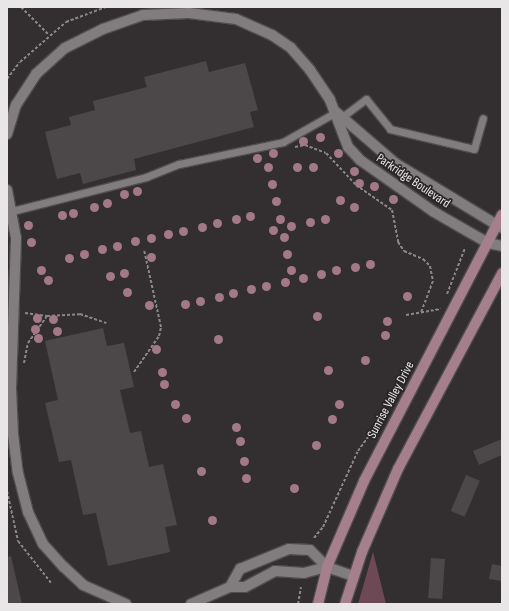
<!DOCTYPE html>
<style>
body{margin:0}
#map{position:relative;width:509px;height:611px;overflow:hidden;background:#332f30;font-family:"Sofia Sans Condensed",sans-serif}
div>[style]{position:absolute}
.green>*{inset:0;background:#6d4955}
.building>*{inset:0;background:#4c4849;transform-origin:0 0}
.path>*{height:2px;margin-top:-1px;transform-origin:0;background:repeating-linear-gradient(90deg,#8a8788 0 3px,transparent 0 5px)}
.roads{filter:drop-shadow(1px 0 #504d4e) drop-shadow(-1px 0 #504d4e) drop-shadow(0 1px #504d4e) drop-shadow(0 -1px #504d4e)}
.lane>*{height:7px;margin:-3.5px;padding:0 3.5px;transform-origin:3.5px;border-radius:3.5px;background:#817c7e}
.street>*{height:10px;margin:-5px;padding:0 5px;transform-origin:5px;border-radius:5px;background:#817c7e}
.secondary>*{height:10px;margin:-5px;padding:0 5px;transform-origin:5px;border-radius:5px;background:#a67f8d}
.trees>*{width:9px;height:9px;margin:-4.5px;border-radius:50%;background:#a37986}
span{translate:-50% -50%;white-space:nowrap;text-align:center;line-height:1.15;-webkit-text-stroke:3.5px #292526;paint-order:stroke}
.street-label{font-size:13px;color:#e9e6e7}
.frame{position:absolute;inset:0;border:8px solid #e9e6e7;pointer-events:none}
</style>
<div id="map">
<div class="green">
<div style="clip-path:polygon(373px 552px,386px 604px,358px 604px)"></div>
</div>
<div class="building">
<div style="clip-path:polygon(206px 61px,209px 72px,245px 63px,258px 110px,250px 112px,254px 127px,134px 159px,136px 170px,94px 181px,83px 184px,80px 173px,57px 179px,45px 132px,71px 125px,69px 117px,95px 110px,93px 101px,147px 87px,144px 77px)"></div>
<div style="clip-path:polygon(103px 328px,107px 346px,124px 343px,134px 387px,120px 390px,130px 433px,141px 431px,149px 467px,163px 464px,177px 525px,165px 527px,170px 552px,108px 566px,96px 513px,83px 515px,71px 460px,59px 462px,45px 403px,58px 400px,45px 341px)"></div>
<div style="clip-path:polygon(502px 439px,502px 455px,479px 465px,473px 451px)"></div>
<div style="left:466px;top:475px;width:15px;height:39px;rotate:23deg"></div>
<div style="clip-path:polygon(11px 556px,22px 604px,7px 604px,7px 557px)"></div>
<div style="left:431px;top:558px;width:14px;height:40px;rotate:4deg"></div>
<div style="clip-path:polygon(492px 564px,502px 566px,502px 581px,489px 579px)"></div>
</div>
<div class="path">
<div style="left:21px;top:7px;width:40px;rotate:45deg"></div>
<div style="left:7px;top:79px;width:21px;rotate:-53deg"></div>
<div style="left:20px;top:62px;width:61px;rotate:-41deg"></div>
<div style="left:66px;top:22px;width:43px;rotate:-20.6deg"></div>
<div style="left:295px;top:147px;width:10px;rotate:-11deg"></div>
<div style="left:305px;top:145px;width:22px;rotate:21deg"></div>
<div style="left:326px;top:153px;width:44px;rotate:46.8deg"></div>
<div style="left:356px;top:185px;width:44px;rotate:34.8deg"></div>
<div style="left:392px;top:210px;width:33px;rotate:79deg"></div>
<div style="left:398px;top:242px;width:11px;rotate:56deg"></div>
<div style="left:404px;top:251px;width:21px;rotate:23deg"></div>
<div style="left:423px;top:259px;width:10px;rotate:45deg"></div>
<div style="left:430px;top:266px;width:15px;rotate:79deg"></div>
<div style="left:433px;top:281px;width:33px;rotate:111deg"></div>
<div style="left:447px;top:294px;width:49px;rotate:-68.6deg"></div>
<div style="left:25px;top:313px;width:22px;rotate:8deg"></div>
<div style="left:406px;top:315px;width:35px;rotate:-10deg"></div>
<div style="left:24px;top:363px;width:20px;rotate:-79deg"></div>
<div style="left:28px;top:343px;width:33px;rotate:-55deg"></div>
<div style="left:47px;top:316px;width:33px;rotate:-3deg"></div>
<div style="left:80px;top:314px;width:28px;rotate:19deg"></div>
<div style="left:134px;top:372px;width:44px;rotate:-55.2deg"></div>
<div style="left:159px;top:336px;width:9px;rotate:-77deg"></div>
<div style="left:161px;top:327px;width:79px;rotate:-102.4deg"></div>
<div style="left:7px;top:491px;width:51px;rotate:77.6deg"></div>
<div style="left:18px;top:541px;width:55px;rotate:51.7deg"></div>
<div style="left:314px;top:538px;width:14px;rotate:-51deg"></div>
<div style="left:323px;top:527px;width:84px;rotate:-65.3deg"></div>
<div style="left:358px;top:451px;width:44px;rotate:-54.2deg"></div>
<div style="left:298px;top:604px;width:17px;rotate:-80deg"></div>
</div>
<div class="roads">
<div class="lane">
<div style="left:342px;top:117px;width:30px;rotate:-37deg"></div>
<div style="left:366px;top:99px;width:38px;rotate:51deg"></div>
<div style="left:390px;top:129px;width:86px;rotate:13.4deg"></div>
<div style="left:474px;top:149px;width:32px;rotate:-74deg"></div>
<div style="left:12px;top:211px;width:138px;rotate:-14.2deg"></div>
<div style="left:146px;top:177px;width:35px;rotate:-22deg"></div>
<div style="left:179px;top:164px;width:106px;rotate:-11.9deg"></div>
<div style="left:283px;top:142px;width:61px;rotate:-29.5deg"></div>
</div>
<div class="street">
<div style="left:336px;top:112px;width:78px;rotate:40.8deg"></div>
<div style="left:395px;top:163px;width:125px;rotate:31.3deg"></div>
<div style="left:7px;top:134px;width:30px;rotate:-73deg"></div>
<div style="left:16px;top:105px;width:37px;rotate:-57deg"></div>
<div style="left:36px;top:74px;width:39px;rotate:-42deg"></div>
<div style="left:65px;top:48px;width:42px;rotate:-26.6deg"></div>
<div style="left:103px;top:29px;width:42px;rotate:-19.3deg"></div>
<div style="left:143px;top:15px;width:46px;rotate:-2.5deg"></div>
<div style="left:189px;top:13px;width:47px;rotate:7.3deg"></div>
<div style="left:236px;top:19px;width:39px;rotate:24deg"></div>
<div style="left:272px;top:35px;width:23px;rotate:34deg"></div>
<div style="left:291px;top:48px;width:29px;rotate:49deg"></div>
<div style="left:310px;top:70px;width:36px;rotate:56deg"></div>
<div style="left:330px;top:100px;width:50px;rotate:69deg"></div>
<div style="left:348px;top:147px;width:18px;rotate:47deg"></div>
<div style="left:360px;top:160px;width:90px;rotate:35.1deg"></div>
<div style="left:434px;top:212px;width:62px;rotate:29.9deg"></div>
<div style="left:488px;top:243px;width:14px;rotate:12deg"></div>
<div style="left:7px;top:190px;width:49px;rotate:79.4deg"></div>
<div style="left:16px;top:238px;width:150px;rotate:91.9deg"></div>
<div style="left:11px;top:388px;width:46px;rotate:87.5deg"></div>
<div style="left:13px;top:434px;width:39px;rotate:83deg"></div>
<div style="left:18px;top:473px;width:40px;rotate:75.6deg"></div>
<div style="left:28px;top:512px;width:35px;rotate:65deg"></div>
<div style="left:43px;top:544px;width:31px;rotate:48deg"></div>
<div style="left:64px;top:567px;width:26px;rotate:43deg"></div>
<div style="left:83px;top:585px;width:47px;rotate:23.8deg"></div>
<div style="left:230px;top:587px;width:21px;rotate:-61deg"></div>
<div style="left:240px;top:569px;width:53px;rotate:-22.2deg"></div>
<div style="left:289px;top:549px;width:21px;rotate:3deg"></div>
<div style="left:310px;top:550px;width:24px;rotate:45deg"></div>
<div style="left:327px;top:567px;width:28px;rotate:19deg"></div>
<div style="left:191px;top:604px;width:43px;rotate:-23.6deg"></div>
<div style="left:230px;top:587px;width:15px"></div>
<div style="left:245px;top:587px;width:34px;rotate:-28deg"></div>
<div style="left:275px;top:571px;width:29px;rotate:4deg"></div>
<div style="left:304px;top:573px;width:24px;rotate:-15deg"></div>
</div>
<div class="secondary">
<div style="left:318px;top:604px;width:38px;rotate:-76deg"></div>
<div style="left:327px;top:567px;width:94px;rotate:-66.7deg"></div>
<div style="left:364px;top:481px;width:300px;rotate:-62.6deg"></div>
<div style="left:345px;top:604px;width:55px;rotate:-71.9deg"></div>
<div style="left:362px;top:552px;width:90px;rotate:-66.6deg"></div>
<div style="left:398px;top:469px;width:222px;rotate:-62deg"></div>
</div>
</div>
<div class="trees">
<div style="left:320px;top:137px"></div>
<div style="left:303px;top:141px"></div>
<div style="left:273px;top:153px"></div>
<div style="left:338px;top:153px"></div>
<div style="left:257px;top:158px"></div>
<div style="left:268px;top:167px"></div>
<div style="left:297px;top:167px"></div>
<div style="left:313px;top:167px"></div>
<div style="left:354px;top:171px"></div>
<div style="left:359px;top:183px"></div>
<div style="left:272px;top:184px"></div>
<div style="left:374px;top:186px"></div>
<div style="left:137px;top:191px"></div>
<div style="left:124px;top:194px"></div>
<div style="left:393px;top:199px"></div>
<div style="left:340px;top:200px"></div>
<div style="left:276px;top:201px"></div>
<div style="left:107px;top:203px"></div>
<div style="left:94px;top:207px"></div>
<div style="left:354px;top:207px"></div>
<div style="left:73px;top:213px"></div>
<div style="left:62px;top:215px"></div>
<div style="left:250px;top:216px"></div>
<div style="left:236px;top:219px"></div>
<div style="left:280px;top:219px"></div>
<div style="left:325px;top:219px"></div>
<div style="left:310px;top:222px"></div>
<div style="left:217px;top:223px"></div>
<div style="left:28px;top:225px"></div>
<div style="left:291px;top:226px"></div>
<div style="left:202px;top:227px"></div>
<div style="left:273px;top:230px"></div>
<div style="left:183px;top:231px"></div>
<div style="left:168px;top:234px"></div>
<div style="left:284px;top:237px"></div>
<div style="left:151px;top:238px"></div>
<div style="left:135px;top:241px"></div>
<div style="left:31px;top:242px"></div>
<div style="left:117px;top:246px"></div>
<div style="left:102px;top:249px"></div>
<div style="left:84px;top:254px"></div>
<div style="left:287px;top:254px"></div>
<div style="left:151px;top:257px"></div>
<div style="left:69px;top:258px"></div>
<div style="left:370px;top:264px"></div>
<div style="left:355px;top:267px"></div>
<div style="left:41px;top:270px"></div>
<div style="left:291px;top:270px"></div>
<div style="left:336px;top:270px"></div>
<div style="left:124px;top:273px"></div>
<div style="left:321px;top:274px"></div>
<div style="left:110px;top:276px"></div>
<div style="left:303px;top:278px"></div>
<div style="left:48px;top:280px"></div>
<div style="left:285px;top:282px"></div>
<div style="left:266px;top:286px"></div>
<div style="left:251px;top:289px"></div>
<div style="left:127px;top:292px"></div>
<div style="left:233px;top:293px"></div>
<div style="left:407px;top:296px"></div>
<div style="left:219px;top:297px"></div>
<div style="left:200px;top:301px"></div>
<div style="left:185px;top:304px"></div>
<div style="left:149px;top:305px"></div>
<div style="left:317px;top:316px"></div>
<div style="left:37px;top:318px"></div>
<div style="left:53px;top:319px"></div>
<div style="left:387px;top:321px"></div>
<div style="left:35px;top:329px"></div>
<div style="left:57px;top:331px"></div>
<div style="left:385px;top:335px"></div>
<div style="left:38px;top:338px"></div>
<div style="left:218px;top:339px"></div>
<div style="left:156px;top:349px"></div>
<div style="left:365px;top:360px"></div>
<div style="left:328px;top:370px"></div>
<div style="left:162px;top:372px"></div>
<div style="left:164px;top:384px"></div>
<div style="left:175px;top:404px"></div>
<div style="left:339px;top:404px"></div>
<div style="left:186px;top:418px"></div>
<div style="left:332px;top:419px"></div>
<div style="left:236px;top:427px"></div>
<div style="left:240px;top:441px"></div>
<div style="left:316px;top:445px"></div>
<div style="left:244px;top:461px"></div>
<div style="left:201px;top:471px"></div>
<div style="left:246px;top:478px"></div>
<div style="left:294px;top:488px"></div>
<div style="left:212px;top:520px"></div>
</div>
<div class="street-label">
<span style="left:413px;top:181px;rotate:34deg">Parkridge Boulevard</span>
<span style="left:391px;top:400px;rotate:-62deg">Sunrise Valley Drive</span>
</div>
<div class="frame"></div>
</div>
